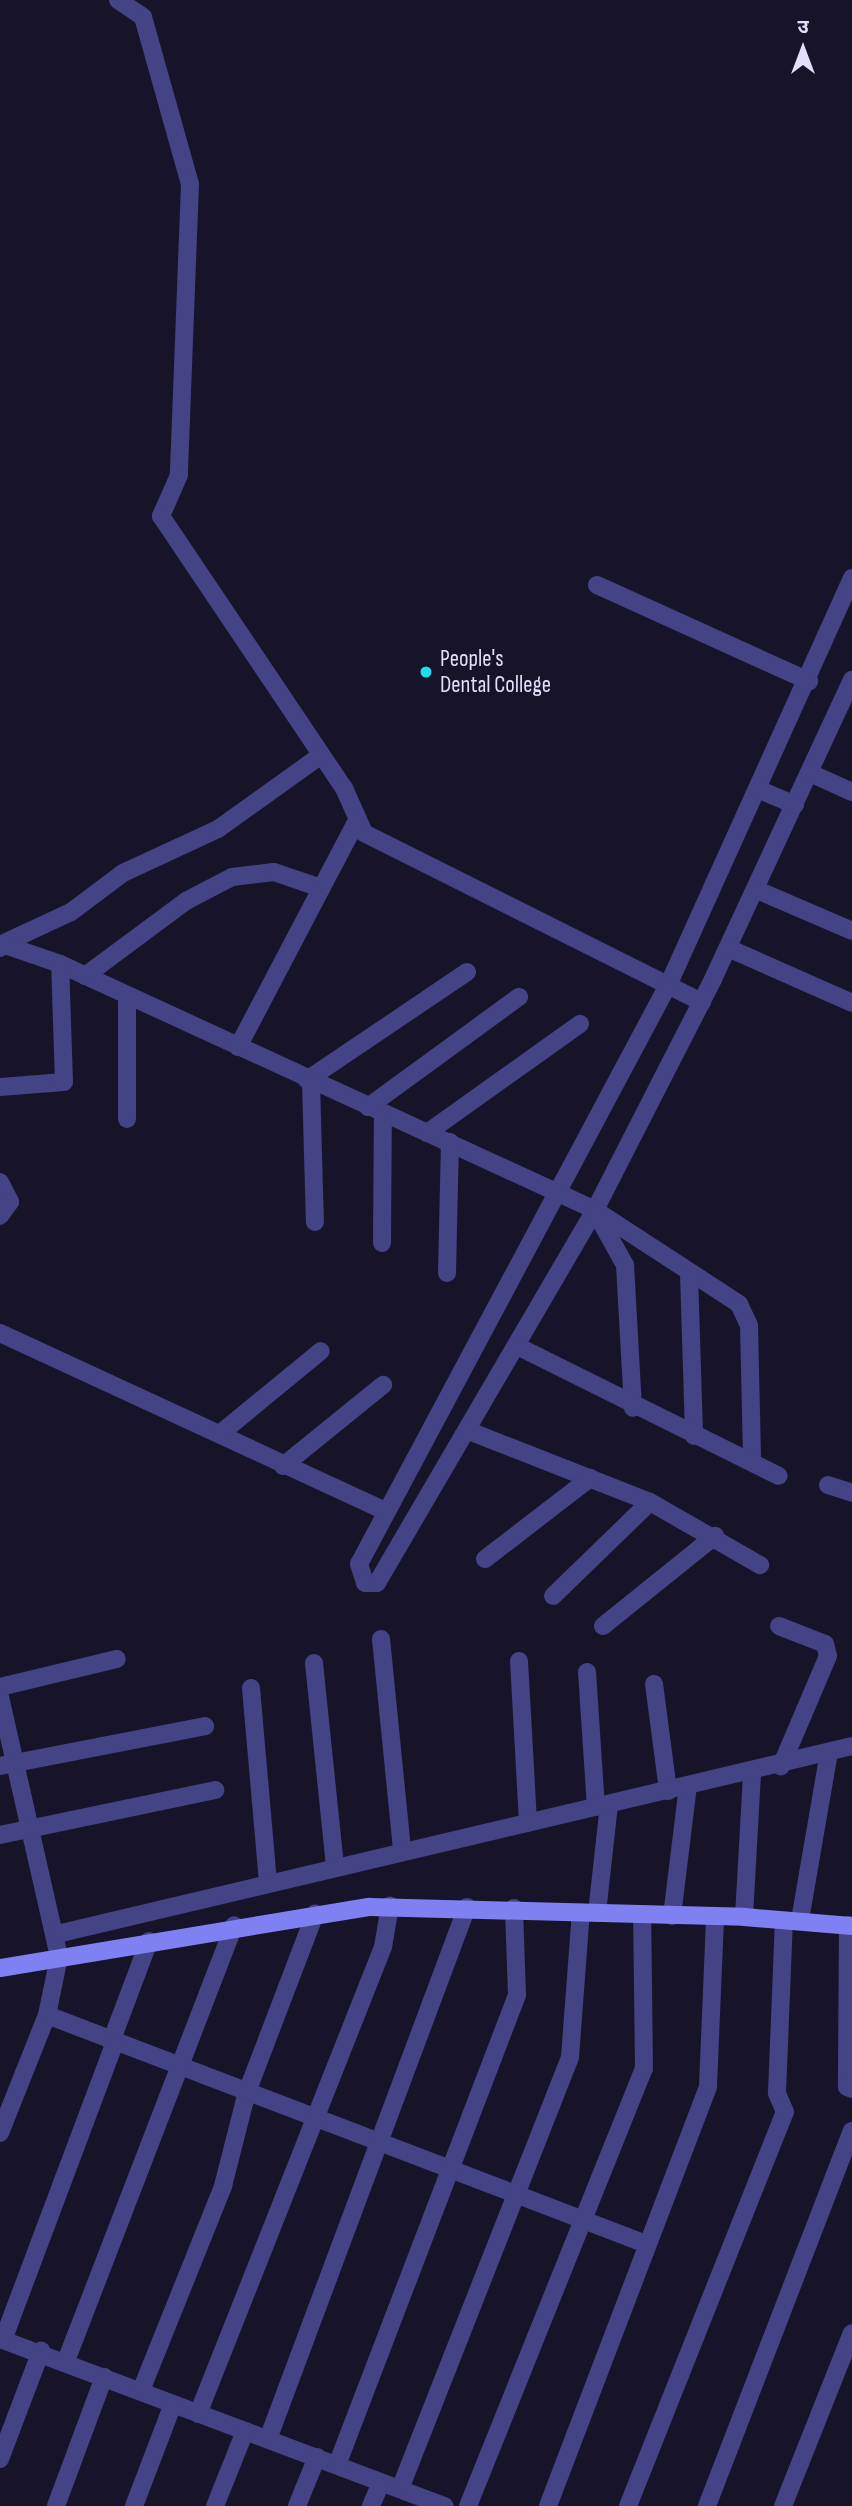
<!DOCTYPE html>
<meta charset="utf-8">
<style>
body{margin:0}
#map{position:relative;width:852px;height:2506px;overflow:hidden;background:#17142a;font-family:"Sofia Sans Condensed","Noto Sans Devanagari",sans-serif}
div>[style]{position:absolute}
.street>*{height:18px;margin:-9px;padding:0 9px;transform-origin:9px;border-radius:9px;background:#434385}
.secondary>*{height:18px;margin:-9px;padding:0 9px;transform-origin:9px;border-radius:9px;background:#7f81f3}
.dots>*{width:19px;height:19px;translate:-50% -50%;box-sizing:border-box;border:4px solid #17142a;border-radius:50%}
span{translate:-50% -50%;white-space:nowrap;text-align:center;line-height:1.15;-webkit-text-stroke:5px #17142a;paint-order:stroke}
.poi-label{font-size:23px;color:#e2dffc}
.left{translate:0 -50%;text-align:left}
.north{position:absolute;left:768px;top:14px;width:70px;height:70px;-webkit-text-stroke:5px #17142a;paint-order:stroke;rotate:0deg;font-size:19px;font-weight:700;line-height:28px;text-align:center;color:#e2dffc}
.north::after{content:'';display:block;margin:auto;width:24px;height:32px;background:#e2dffc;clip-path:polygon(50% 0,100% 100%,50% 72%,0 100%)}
</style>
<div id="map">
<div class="street">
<div style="left:118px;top:0;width:30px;rotate:34deg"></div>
<div style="left:143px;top:17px;width:173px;rotate:74.3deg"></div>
<div style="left:190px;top:184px;width:291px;rotate:92.2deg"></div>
<div style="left:179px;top:475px;width:45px;rotate:113.7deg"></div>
<div style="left:161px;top:516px;width:328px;rotate:56.1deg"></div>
<div style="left:344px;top:788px;width:49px;rotate:66deg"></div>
<div style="left:364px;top:833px;width:378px;rotate:26.6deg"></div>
<div style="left:852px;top:578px;width:447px;rotate:114.3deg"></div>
<div style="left:668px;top:985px;width:656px;rotate:118.09deg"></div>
<div style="left:359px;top:1564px;width:20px;rotate:72deg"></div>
<div style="left:365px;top:1583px;width:12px"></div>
<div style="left:377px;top:1583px;width:432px;rotate:-59.7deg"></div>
<div style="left:595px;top:1210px;width:259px;rotate:-62.9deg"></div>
<div style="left:713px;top:979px;width:330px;rotate:-65.1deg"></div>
<div style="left:597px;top:585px;width:233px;rotate:24.4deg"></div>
<div style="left:810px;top:773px;width:46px;rotate:24.3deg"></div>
<div style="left:760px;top:790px;width:38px;rotate:23deg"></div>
<div style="left:757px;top:890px;width:103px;rotate:23.3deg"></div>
<div style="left:2px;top:944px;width:76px;rotate:-24.9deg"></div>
<div style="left:71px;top:912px;width:65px;rotate:-36.9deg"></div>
<div style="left:123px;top:873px;width:105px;rotate:-24.9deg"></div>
<div style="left:218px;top:829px;width:125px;rotate:-35.6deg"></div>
<div style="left:0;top:948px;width:4px;rotate:-63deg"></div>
<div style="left:2px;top:944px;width:61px;rotate:19deg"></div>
<div style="left:60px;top:964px;width:589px;rotate:24.69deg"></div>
<div style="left:595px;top:1210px;width:172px;rotate:33.1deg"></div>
<div style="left:739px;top:1304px;width:23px;rotate:65deg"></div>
<div style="left:749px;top:1325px;width:137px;rotate:88.7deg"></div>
<div style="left:728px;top:948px;width:136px;rotate:23.9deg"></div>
<div style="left:85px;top:976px;width:126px;rotate:-36.6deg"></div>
<div style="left:186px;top:901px;width:52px;rotate:-27.6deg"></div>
<div style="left:232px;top:877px;width:42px;rotate:-6.8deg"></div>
<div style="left:274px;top:872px;width:50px;rotate:18.8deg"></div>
<div style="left:127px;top:996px;width:123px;rotate:90deg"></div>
<div style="left:238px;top:1047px;width:254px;rotate:-62.3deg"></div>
<div style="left:307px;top:1080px;width:193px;rotate:-34deg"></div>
<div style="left:311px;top:1082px;width:140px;rotate:88.4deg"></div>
<div style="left:0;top:1087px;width:64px;rotate:-4.5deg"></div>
<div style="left:64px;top:1082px;width:118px;rotate:-91.9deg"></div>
<div style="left:368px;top:1107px;width:187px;rotate:-36.1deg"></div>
<div style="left:427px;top:1133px;width:188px;rotate:-35.5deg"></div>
<div style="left:0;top:1182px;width:22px;rotate:63deg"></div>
<div style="left:10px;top:1202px;width:17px;rotate:126deg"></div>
<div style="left:596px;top:1213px;width:60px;rotate:60.9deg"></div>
<div style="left:625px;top:1265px;width:143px;rotate:86.8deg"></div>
<div style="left:382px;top:1243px;width:129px;rotate:-89.6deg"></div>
<div style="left:447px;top:1273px;width:131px;rotate:-88.7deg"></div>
<div style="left:689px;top:1274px;width:162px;rotate:88.2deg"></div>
<div style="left:0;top:1333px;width:425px;rotate:24.8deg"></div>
<div style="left:517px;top:1346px;width:292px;rotate:26.4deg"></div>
<div style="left:469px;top:1431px;width:194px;rotate:21.4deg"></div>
<div style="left:650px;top:1502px;width:127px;rotate:29.8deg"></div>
<div style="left:221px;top:1433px;width:129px;rotate:-39.4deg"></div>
<div style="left:283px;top:1466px;width:129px;rotate:-39deg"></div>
<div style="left:828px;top:1485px;width:25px;rotate:18deg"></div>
<div style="left:485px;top:1559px;width:133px;rotate:-37.6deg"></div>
<div style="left:553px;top:1596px;width:135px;rotate:-44.1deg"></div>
<div style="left:603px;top:1626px;width:144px;rotate:-38.8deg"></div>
<div style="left:779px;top:1626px;width:49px;rotate:21.4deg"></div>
<div style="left:825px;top:1644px;width:12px;rotate:76deg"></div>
<div style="left:828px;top:1656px;width:120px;rotate:113.1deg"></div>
<div style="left:381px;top:1639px;width:213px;rotate:84.3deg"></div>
<div style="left:519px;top:1661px;width:162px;rotate:86.8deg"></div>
<div style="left:314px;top:1663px;width:203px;rotate:84.1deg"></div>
<div style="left:587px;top:1672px;width:135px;rotate:86.2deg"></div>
<div style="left:654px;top:1684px;width:108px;rotate:82.5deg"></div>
<div style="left:0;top:1687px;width:120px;rotate:-13.5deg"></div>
<div style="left:251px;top:1688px;width:195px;rotate:85deg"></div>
<div style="left:0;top:1697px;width:267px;rotate:77.2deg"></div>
<div style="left:59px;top:1957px;width:59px;rotate:101.7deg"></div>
<div style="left:47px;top:2015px;width:127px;rotate:111.7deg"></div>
<div style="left:0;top:1766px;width:209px;rotate:-11deg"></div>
<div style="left:0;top:1835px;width:220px;rotate:-11.8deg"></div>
<div style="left:597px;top:1913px;width:110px;rotate:-83.7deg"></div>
<div style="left:672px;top:1916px;width:131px;rotate:-83deg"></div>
<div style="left:744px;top:1917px;width:145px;rotate:-86.8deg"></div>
<div style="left:800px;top:1920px;width:170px;rotate:-80.2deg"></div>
<div style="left:848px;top:1925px;width:162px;rotate:90.4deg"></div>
<div style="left:847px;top:2087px;width:5px;rotate:22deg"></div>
<div style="left:57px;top:1934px;width:817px;rotate:-13.3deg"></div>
<div style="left:47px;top:2015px;width:641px;rotate:20.92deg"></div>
<div style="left:111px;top:2042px;width:108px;rotate:-69.4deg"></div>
<div style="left:0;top:2339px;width:475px;rotate:20.6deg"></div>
<div style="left:3px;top:2340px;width:316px;rotate:-69.4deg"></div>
<div style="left:66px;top:2361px;width:467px;rotate:-68.9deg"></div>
<div style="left:142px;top:2388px;width:218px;rotate:-68.1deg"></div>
<div style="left:223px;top:2186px;width:97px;rotate:-75.7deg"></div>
<div style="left:247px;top:2092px;width:191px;rotate:-69.1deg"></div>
<div style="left:198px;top:2414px;width:502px;rotate:-68.39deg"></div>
<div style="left:383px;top:1947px;width:42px;rotate:-80.3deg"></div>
<div style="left:268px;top:2439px;width:568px;rotate:-69.49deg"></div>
<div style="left:0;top:2459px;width:116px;rotate:-69.2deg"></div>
<div style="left:337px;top:2465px;width:503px;rotate:-69.04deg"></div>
<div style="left:517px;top:1995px;width:87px;rotate:-92deg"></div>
<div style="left:400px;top:2489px;width:464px;rotate:-68.5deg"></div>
<div style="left:570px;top:2057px;width:145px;rotate:-85.7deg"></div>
<div style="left:56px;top:2506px;width:138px;rotate:-69.6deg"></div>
<div style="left:134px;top:2506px;width:109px;rotate:-69.1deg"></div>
<div style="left:215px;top:2506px;width:81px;rotate:-68.2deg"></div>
<div style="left:297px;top:2506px;width:53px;rotate:-67.8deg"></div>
<div style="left:371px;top:2506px;width:25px;rotate:-67deg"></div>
<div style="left:468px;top:2506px;width:471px;rotate:-68.1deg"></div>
<div style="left:644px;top:2069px;width:153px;rotate:-90.7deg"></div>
<div style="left:548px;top:2506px;width:449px;rotate:-69.1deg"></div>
<div style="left:708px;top:2086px;width:170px;rotate:-87.6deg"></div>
<div style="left:628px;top:2506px;width:424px;rotate:-68.3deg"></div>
<div style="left:785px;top:2112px;width:21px;rotate:-113deg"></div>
<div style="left:777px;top:2093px;width:172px;rotate:-87.7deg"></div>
<div style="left:707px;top:2506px;width:402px;rotate:-68.9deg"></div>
<div style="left:783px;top:2506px;width:186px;rotate:-68.3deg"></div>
</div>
<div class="secondary">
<div style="left:0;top:1968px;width:375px;rotate:-9.4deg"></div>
<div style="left:370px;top:1907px;width:374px;rotate:1.5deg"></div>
<div style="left:744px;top:1917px;width:108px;rotate:4.8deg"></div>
</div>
<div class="dots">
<div style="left:426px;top:672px;background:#1ddeeb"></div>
</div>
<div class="poi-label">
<span class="left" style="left:440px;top:672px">People's<br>Dental College</span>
</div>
<div class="north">उ</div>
</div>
